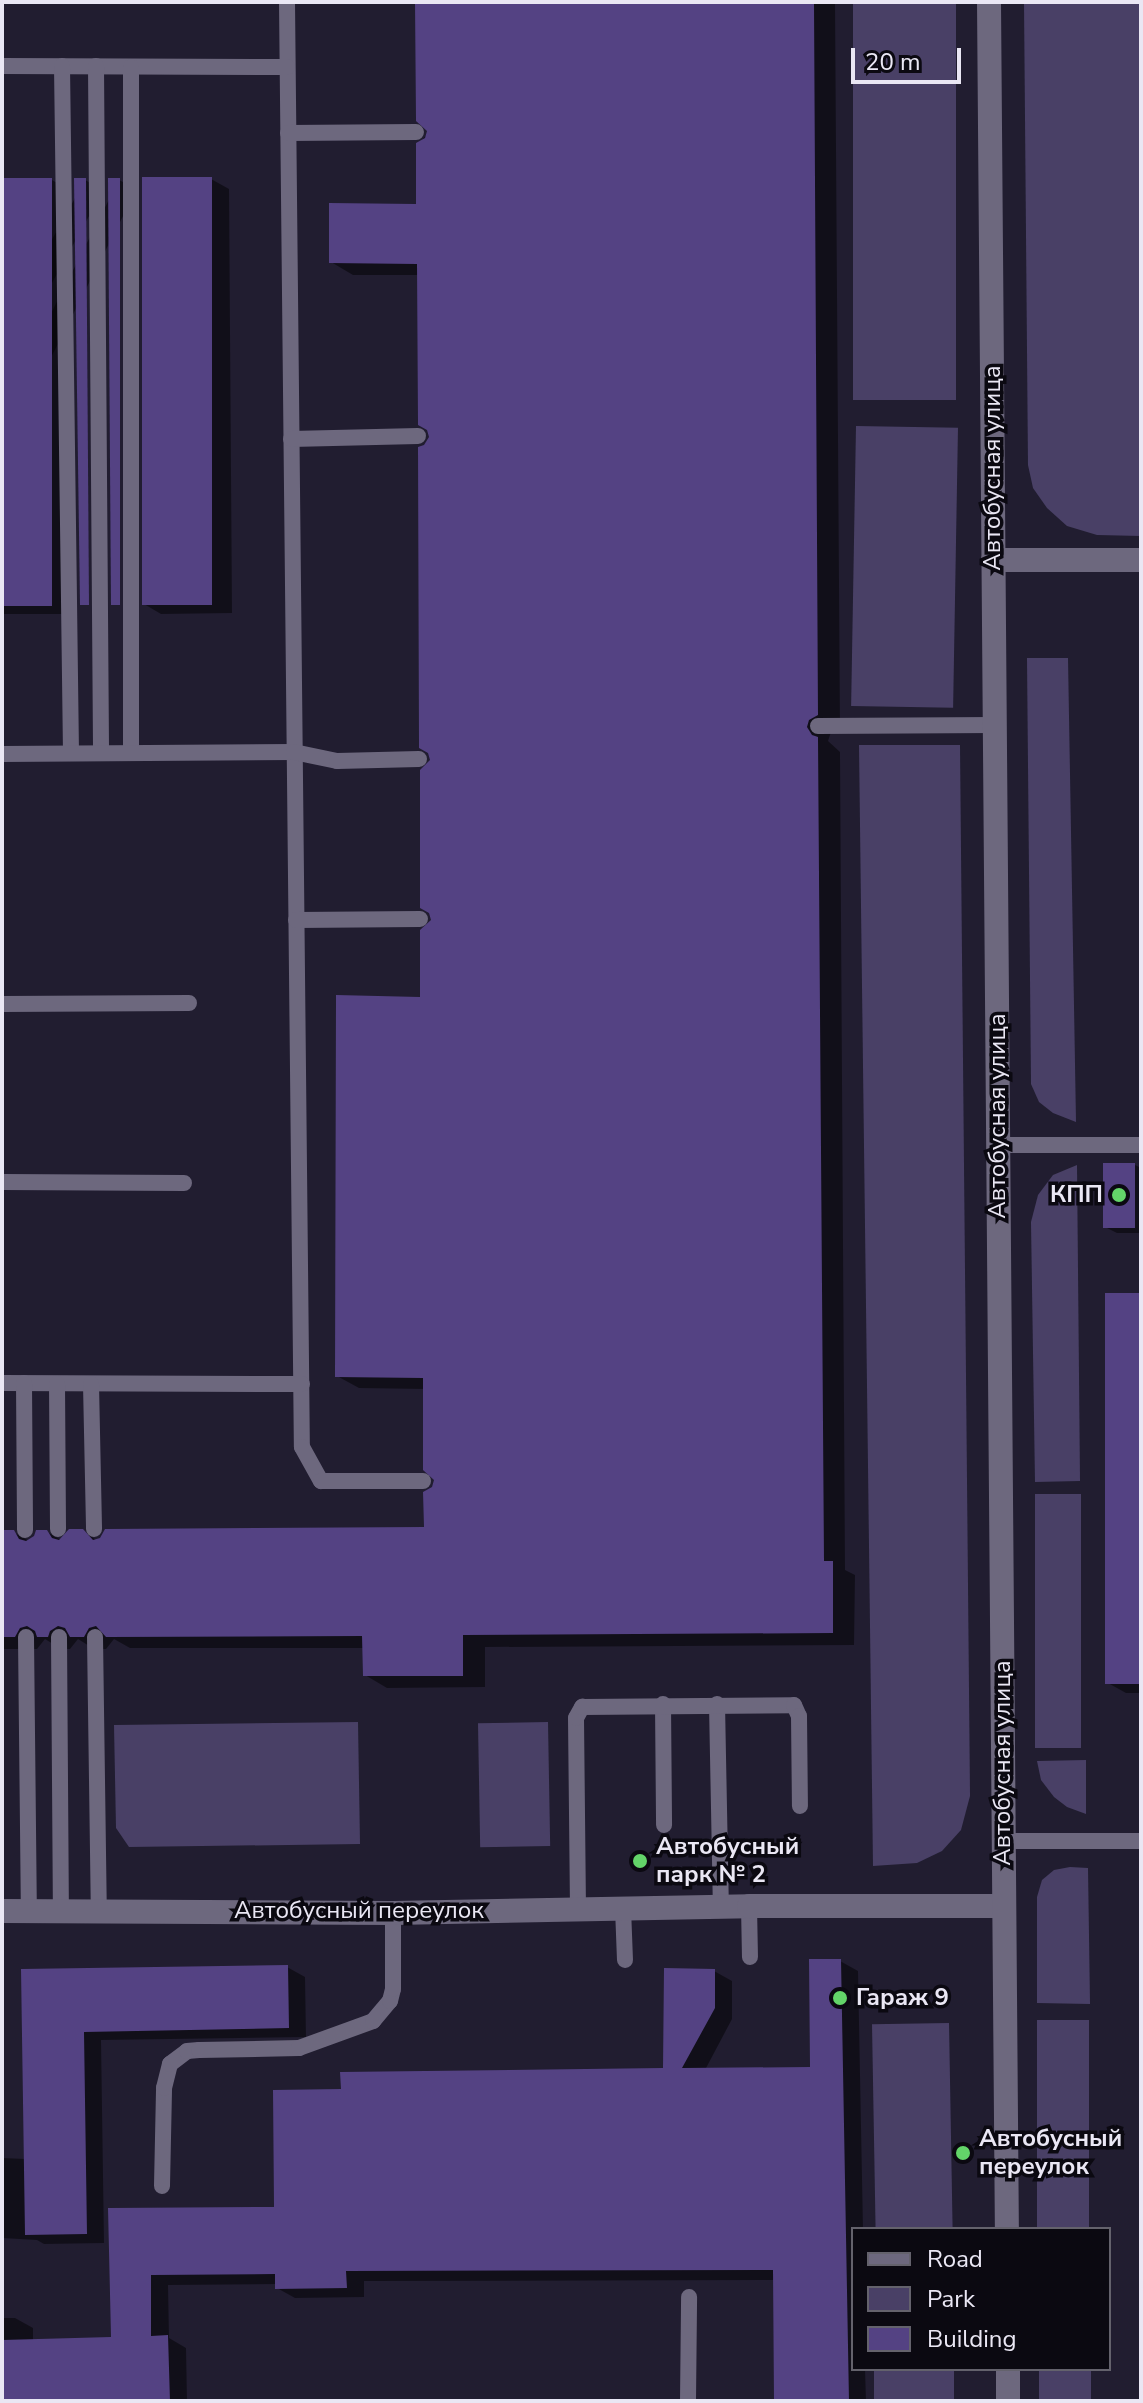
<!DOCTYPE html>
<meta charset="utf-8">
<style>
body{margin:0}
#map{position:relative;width:1143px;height:2403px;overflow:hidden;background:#211d30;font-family:"Nunito Sans",sans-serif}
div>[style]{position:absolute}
.green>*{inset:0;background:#494066;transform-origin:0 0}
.shadow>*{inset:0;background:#0007;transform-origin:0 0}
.building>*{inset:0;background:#544283;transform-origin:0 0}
.lane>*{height:16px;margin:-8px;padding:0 8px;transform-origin:8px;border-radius:8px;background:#6d687e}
.street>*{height:24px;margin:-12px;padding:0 12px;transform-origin:12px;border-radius:12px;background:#6d687e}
.secondary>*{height:24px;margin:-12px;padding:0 12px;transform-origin:12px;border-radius:12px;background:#6d687e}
.dots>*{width:22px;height:22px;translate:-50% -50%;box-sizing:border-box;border:4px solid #0b0911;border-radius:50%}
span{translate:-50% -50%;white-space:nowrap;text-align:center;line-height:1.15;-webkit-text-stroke:7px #0b0911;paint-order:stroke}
.street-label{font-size:24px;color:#eae7f4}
.poi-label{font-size:24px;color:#eae7f4;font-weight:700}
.right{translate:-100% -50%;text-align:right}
.left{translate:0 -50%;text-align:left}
.frame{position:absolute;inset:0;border:4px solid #eae7f4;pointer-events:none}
.legend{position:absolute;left:851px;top:2227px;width:260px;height:144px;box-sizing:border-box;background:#0b0911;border:2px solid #64626c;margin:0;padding:10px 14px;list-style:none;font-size:24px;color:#eae7f4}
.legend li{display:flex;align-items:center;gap:16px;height:40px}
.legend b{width:40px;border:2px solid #64626c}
.scale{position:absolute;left:851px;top:48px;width:110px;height:36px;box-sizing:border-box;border:4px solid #eae7f4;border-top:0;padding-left:10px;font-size:24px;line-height:28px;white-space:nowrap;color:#eae7f4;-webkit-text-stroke:6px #0b0911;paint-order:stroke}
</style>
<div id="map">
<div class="green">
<div style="left:853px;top:2px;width:103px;height:398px"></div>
<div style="clip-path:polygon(1024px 2px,1141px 2px,1141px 536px,1097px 535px,1067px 526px,1047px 508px,1033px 488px,1028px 465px)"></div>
<div style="left:856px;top:426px;width:102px;height:280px;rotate:1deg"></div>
<div style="clip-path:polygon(1027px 658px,1068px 658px,1076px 1122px,1053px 1113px,1039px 1102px,1031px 1084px)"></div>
<div style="clip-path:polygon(859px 745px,960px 745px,970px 1796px,961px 1830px,942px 1851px,917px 1863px,873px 1866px)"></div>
<div style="clip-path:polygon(1077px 1165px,1080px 1481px,1035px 1482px,1031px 1222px,1038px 1195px,1053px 1175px)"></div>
<div style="left:1035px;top:1494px;width:46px;height:254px"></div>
<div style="clip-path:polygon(358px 1722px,360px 1844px,129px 1847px,116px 1828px,114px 1725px)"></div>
<div style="left:548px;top:1722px;width:124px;height:70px;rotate:89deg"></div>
<div style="clip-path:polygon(1086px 1760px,1086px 1814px,1067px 1807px,1054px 1797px,1041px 1780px,1037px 1761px)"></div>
<div style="clip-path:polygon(1070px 1867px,1088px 1868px,1090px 2004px,1037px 2003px,1037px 1897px,1042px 1880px,1054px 1870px)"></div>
<div style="left:1037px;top:2020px;width:52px;height:209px"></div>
<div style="left:949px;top:2023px;width:206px;height:77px;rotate:89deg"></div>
<div style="left:874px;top:2369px;width:80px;height:32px"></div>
<div style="left:1039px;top:2369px;width:52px;height:32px"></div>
</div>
<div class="shadow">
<div style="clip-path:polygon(417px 2px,835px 2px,840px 727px,831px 732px,828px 741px,840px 752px,845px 1570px,855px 1575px,854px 1645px,485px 1647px,485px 1687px,387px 1688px,365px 1675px,365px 1648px,130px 1648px,114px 1639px,106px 1649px,94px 1649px,78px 1639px,70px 1649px,61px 1649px,45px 1639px,37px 1649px,2px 1649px,2px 1532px,13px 1532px,29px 1541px,47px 1532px,61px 1540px,82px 1531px,98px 1541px,426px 1529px,436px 1480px,425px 1389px,359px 1388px,337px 1376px,422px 999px,433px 920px,426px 447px,431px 437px,419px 275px,353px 275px,331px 262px,418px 206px,418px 144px,429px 133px)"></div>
<div style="clip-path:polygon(211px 179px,229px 189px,232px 613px,161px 614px,144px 604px)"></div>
<div style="clip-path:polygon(2px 180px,52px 180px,69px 190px,75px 614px,2px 614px)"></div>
<div style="left:85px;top:180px;width:21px;height:424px;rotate:29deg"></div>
<div style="left:119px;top:180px;width:20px;height:424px;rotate:27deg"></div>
<div style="clip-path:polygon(1135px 1165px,1141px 1168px,1141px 1233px,1117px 1233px,1105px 1227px)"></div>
<div style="clip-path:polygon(1141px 1295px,1141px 1693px,1126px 1693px,1108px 1683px)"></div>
<div style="clip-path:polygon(840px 1961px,858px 1971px,863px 2229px,853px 2229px,853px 2369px,865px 2369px,866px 2401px,776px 2401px,775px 2280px,364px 2281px,364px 2297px,295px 2298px,277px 2288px,277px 2284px,168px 2285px,169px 2338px,186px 2348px,187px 2401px,2px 2401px,2px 2318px,15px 2318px,33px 2328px,33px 2341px,113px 2339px,110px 2210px,276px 2209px,343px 2091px,665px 2070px,714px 1971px,732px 1981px,732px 2019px,705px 2070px,812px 2069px)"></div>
<div style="clip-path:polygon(287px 1967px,305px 1977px,306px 2037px,101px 2040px,104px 2243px,44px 2244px,37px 2240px,2px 2238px,2px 2158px,25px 2159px,24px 1971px)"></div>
</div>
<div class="building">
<div style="clip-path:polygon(415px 2px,814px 2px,818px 715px,809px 720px,807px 727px,812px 735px,818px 737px,824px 1561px,833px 1561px,833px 1633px,463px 1635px,463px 1676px,363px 1676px,362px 1636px,106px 1637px,96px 1626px,89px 1628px,84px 1637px,70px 1637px,65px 1628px,58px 1626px,50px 1631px,48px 1637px,37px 1637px,35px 1631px,27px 1626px,20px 1628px,15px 1637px,2px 1637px,2px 1530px,14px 1530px,19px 1539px,26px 1541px,34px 1536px,36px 1530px,47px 1530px,52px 1538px,59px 1540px,69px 1529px,83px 1529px,93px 1540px,100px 1538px,105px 1529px,424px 1527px,423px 1492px,432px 1487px,434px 1480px,423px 1470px,423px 1378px,335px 1377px,336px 995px,420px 997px,420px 930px,431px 920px,429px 913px,420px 908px,420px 770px,430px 760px,428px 753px,419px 748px,418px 447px,424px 445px,429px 437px,427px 430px,418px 425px,417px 264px,329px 263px,329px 203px,416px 204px,416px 143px,425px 138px,427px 131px,416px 121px)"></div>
<div style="left:142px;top:177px;width:70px;height:428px"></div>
<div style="left:2px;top:178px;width:50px;height:428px"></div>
<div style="clip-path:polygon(74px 178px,86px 178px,89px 605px,80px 605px)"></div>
<div style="clip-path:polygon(108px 178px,120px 178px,120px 605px,111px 605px)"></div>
<div style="left:1103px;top:1163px;width:32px;height:65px"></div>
<div style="left:1105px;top:1293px;width:36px;height:391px"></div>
<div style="clip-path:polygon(809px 1959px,841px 1959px,849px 2401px,774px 2401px,773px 2270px,346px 2271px,347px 2288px,275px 2289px,275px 2274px,151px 2275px,151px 2336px,168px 2335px,170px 2401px,2px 2401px,2px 2340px,111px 2337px,108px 2208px,274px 2207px,273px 2090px,341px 2089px,340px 2072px,663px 2068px,664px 1968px,715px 1969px,715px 2008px,682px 2068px,810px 2067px)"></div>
<div style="clip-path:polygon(288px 1965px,289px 2028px,84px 2032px,87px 2234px,25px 2235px,21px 1969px)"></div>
</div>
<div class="lane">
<div style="left:287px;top:2px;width:1445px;rotate:89.41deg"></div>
<div style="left:302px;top:1447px;width:39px;rotate:61deg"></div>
<div style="left:321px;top:1481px;width:102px"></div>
<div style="left:2px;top:66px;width:285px;rotate:0.2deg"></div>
<div style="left:62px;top:66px;width:687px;rotate:89.25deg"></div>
<div style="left:96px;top:66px;width:687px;rotate:89.58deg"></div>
<div style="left:288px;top:133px;width:128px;rotate:-0.4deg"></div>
<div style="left:291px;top:439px;width:127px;rotate:-1.4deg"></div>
<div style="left:818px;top:726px;width:177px;rotate:-0.3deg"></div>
<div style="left:131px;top:752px;width:685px;rotate:-90deg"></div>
<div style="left:2px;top:754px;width:292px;rotate:-0.4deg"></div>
<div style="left:294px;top:752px;width:44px;rotate:11.8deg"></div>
<div style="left:337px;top:761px;width:82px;rotate:-1.4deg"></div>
<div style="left:296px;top:920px;width:124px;rotate:-0.5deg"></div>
<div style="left:2px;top:1004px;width:187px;rotate:-0.3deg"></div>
<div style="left:998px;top:1145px;width:143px"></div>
<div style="left:2px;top:1182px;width:182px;rotate:0.3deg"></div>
<div style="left:2px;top:1383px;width:300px;rotate:0.2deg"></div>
<div style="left:24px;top:1383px;width:147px;rotate:89.6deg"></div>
<div style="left:57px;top:1384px;width:145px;rotate:89.6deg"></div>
<div style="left:91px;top:1384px;width:145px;rotate:88.8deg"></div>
<div style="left:26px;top:1637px;width:274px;rotate:89.4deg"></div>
<div style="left:59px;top:1637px;width:274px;rotate:89.6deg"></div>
<div style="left:95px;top:1637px;width:274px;rotate:89.2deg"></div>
<div style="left:663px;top:1704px;width:121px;rotate:89.5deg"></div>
<div style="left:717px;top:1704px;width:202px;rotate:88.9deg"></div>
<div style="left:1003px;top:1841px;width:138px"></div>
<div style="left:749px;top:1906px;width:51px;rotate:88.9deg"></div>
<div style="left:623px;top:1908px;width:52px;rotate:87.8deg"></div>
<div style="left:578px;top:1909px;width:191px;rotate:-90.6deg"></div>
<div style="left:576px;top:1718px;width:13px;rotate:-61deg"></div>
<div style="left:582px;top:1707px;width:212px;rotate:-0.5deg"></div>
<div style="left:794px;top:1705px;width:12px;rotate:66deg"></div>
<div style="left:799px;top:1716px;width:90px;rotate:89.4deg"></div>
<div style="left:162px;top:2186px;width:98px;rotate:-88.8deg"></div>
<div style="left:164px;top:2088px;width:25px;rotate:-76deg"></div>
<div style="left:170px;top:2064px;width:21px;rotate:-37deg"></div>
<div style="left:187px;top:2051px;width:12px;rotate:-5deg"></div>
<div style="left:199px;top:2050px;width:100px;rotate:-1.1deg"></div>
<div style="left:299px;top:2048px;width:79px;rotate:-20deg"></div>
<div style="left:373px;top:2021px;width:26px;rotate:-50deg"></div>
<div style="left:390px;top:2001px;width:12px;rotate:-76deg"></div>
<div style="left:393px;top:1989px;width:76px;rotate:-90deg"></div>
<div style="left:688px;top:2401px;width:104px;rotate:-89.4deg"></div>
</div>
<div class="street">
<div style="left:993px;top:560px;width:148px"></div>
<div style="left:2px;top:1911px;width:391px;rotate:0.3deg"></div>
<div style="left:393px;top:1913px;width:356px;rotate:-1.1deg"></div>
<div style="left:749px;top:1906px;width:255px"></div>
</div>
<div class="secondary">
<div style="left:989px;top:2px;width:2227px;rotate:89.54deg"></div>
<div style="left:1008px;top:2369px;width:32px;rotate:90deg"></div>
</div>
<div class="dots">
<div style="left:1119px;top:1195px;background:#63d469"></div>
<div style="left:640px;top:1861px;background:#63d469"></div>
<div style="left:840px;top:1998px;background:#63d469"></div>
<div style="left:963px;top:2153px;background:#63d469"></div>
</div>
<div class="street-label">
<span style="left:993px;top:468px;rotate:-90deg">Автобусная улица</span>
<span style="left:998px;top:1116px;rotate:-90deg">Автобусная улица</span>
<span style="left:1003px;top:1763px;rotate:-90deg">Автобусная улица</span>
<span style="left:359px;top:1911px">Автобусный переулок</span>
</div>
<div class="poi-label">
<span class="right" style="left:1103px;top:1195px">КПП</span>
<span class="left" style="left:656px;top:1861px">Автобусный<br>парк № 2</span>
<span class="left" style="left:856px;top:1998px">Гараж 9</span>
<span class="left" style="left:979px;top:2153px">Автобусный<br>переулок</span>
</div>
<div class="frame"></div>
<ul class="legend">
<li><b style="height:10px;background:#6d687e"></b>Road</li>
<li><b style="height:22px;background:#494066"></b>Park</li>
<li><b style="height:22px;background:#544283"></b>Building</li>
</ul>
<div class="scale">20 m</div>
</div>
